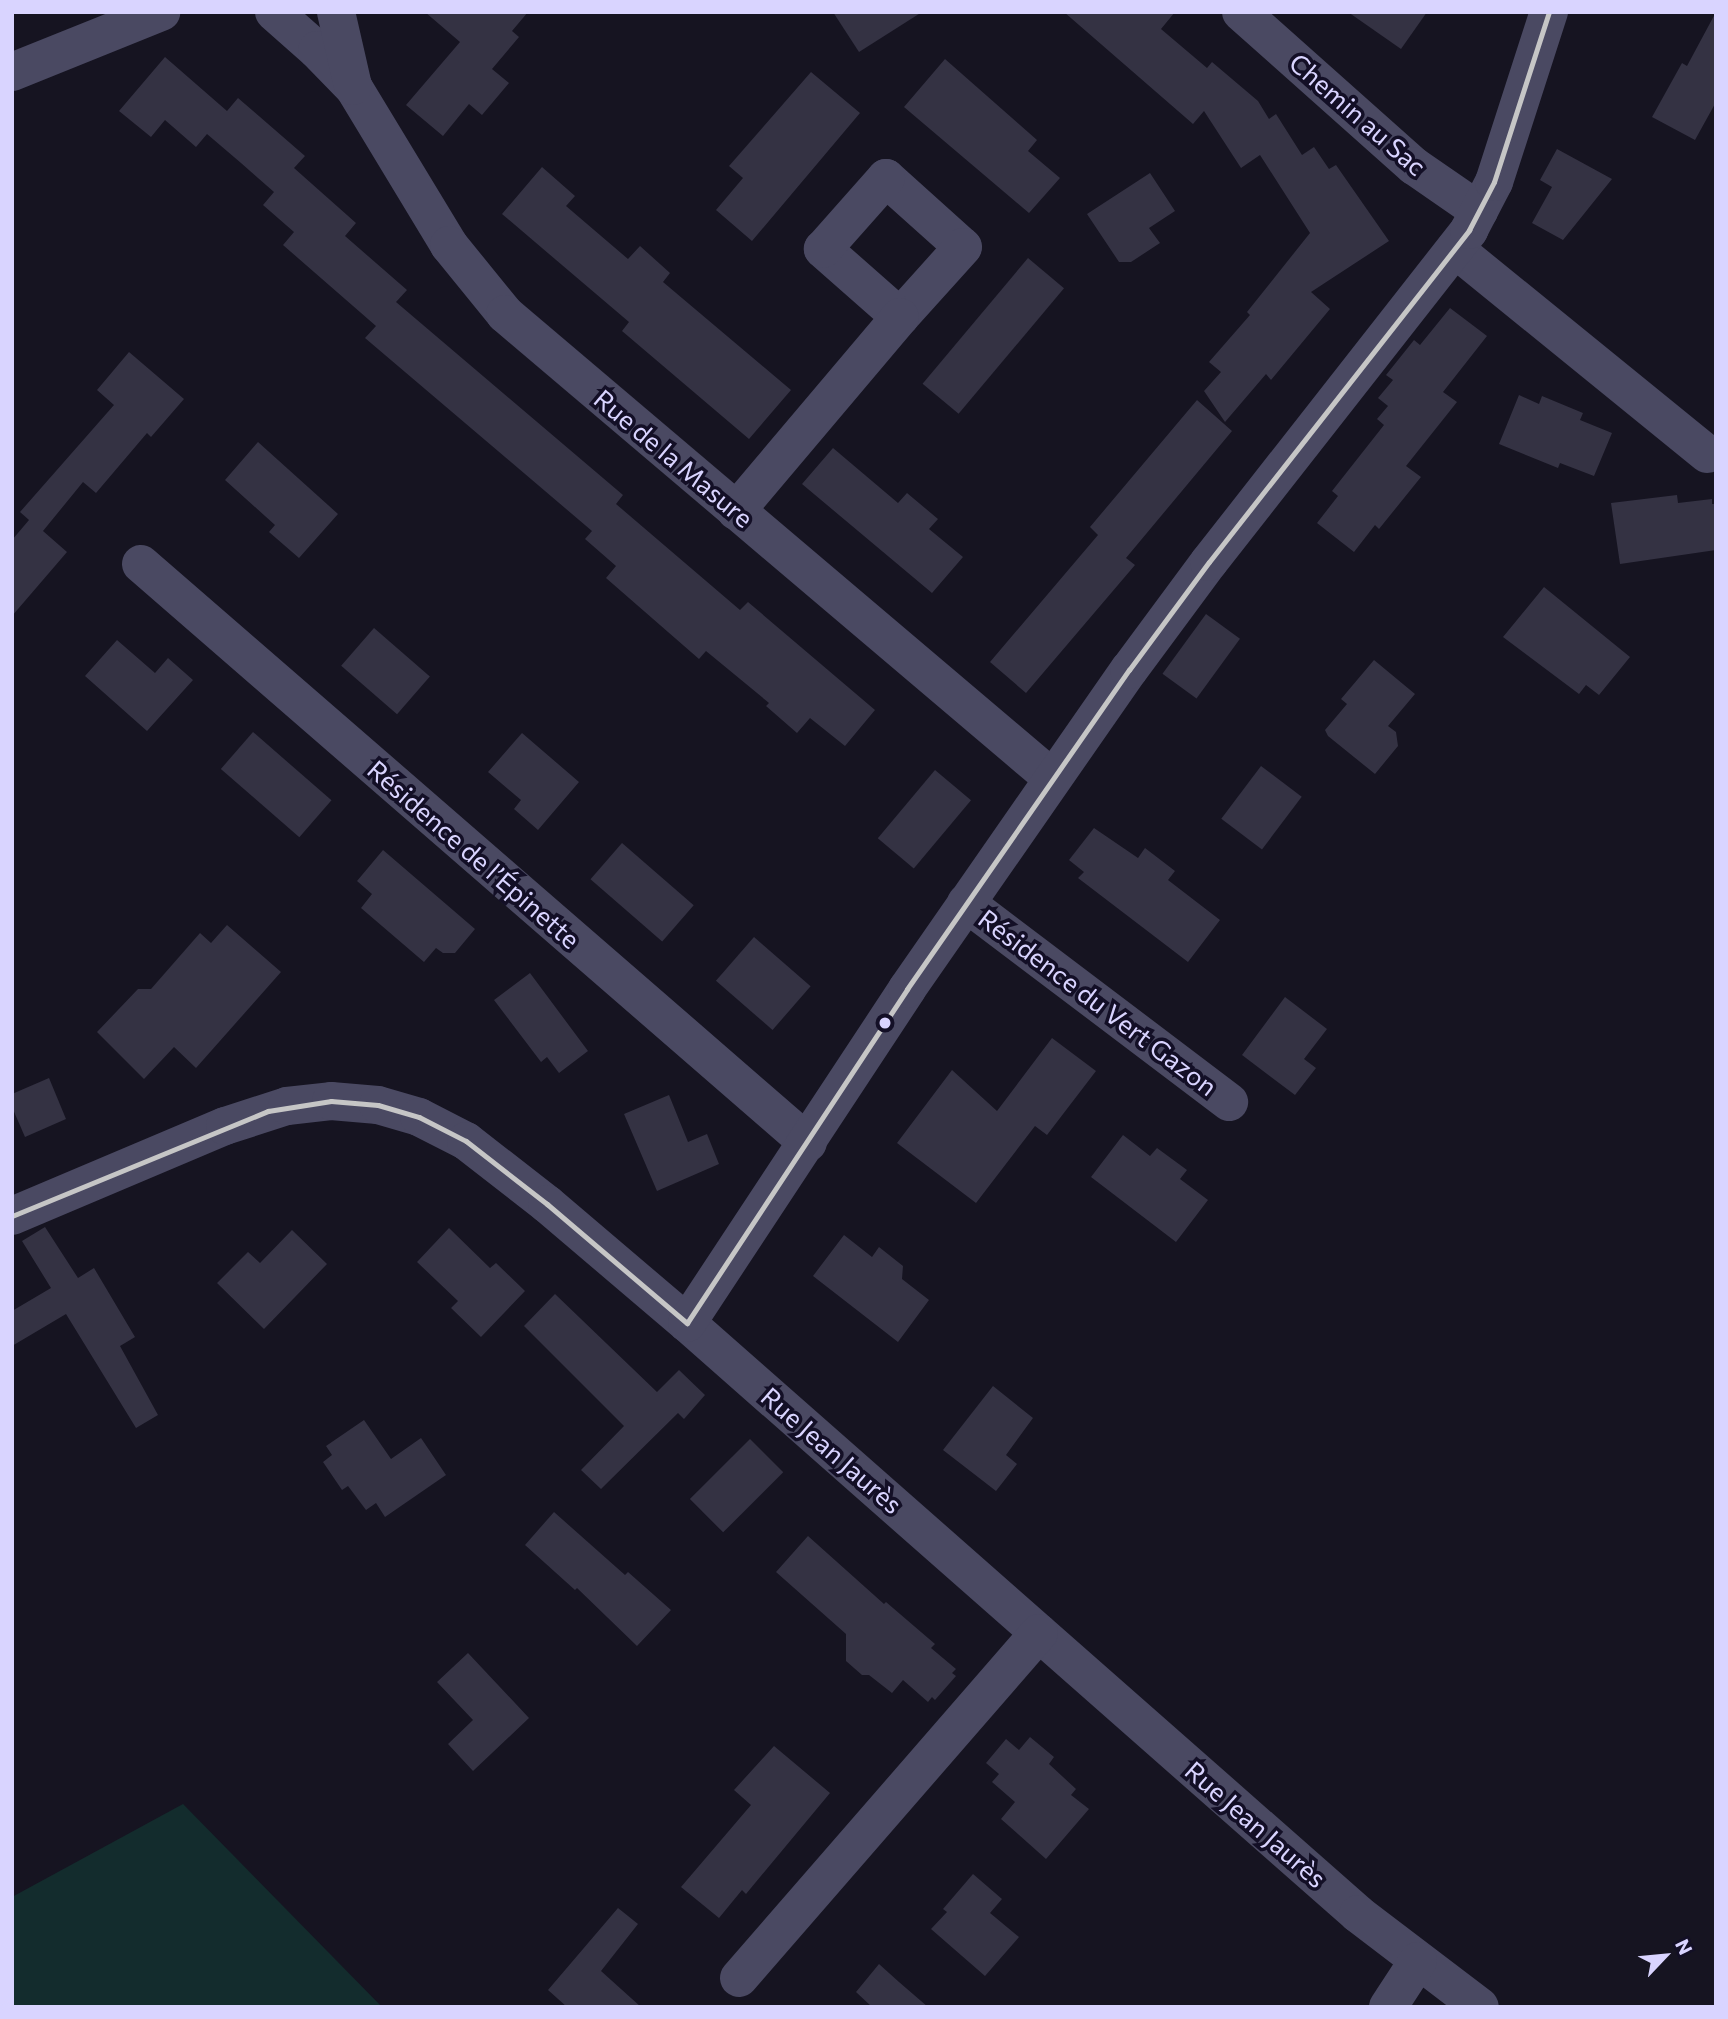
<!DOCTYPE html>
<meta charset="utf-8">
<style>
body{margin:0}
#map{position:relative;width:1728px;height:2019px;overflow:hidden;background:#161421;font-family:Commissioner,sans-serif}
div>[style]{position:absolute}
.green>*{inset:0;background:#132c2d}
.building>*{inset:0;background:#343243;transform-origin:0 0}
.minor>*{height:38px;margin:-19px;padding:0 19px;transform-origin:19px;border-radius:19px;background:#4a4962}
.bus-1>*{height:5px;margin:-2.5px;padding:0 2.5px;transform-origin:2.5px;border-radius:2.5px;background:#c6c6c6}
.dots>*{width:19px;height:19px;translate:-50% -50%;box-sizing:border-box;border:4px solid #130f26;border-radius:50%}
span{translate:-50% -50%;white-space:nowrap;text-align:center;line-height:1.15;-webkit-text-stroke:7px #130f26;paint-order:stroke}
.street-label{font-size:26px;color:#d9d4ff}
.frame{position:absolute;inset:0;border:14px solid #d9d4ff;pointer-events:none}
.north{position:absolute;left:1630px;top:1921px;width:70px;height:70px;-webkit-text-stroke:5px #130f26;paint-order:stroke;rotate:64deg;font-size:19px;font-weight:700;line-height:28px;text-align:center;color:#d9d4ff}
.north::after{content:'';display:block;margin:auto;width:24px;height:32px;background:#d9d4ff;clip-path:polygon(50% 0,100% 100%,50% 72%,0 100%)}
</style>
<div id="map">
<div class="green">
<div style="clip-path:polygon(183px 1804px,382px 2007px,12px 2007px,12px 1897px)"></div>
</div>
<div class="building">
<div style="clip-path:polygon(425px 12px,528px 12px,512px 31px,519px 37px,492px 69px,509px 83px,482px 115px,469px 104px,443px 136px,406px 105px,460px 42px)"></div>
<div style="clip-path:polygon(833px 12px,922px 12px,859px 52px)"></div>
<div style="clip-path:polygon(1064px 12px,1175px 12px,1161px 29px,1207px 68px,1212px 62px,1258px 101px,1269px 119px,1276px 114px,1302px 155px,1314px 147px,1329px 169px,1336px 165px,1389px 241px,1311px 292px,1330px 309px,1271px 380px,1266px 374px,1225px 422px,1204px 391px,1221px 372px,1209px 362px,1250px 315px,1247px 312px,1310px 233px,1260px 155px,1241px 168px,1204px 111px,1193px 124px)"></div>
<div style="clip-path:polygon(1348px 12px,1427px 12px,1401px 49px)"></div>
<div style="clip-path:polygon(1716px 12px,1716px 102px,1695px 140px,1652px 117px,1682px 63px,1687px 66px)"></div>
<div style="clip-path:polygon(165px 57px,227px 111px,238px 98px,305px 156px,294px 168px,356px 223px,345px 236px,407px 290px,396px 302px,623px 495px,616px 504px,740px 610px,748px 602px,875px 710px,845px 746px,810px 718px,797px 733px,766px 706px,769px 703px,706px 651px,699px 659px,606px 578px,616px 566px,585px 539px,592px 531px,365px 338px,376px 326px,283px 245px,294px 232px,263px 205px,274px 192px,241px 163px,207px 134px,196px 147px,165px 120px,151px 137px,119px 111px)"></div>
<div style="clip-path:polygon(945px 59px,1037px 140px,1028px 151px,1060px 178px,1029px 213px,904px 107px)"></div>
<div style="clip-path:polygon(811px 72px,860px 113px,752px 241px,716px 210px,743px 178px,729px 166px)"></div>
<div style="clip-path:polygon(1557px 149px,1612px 179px,1563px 240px,1532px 223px,1552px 187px,1540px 180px)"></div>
<div style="clip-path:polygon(542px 167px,575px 196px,566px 206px,628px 259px,640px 246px,670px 273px,663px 282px,791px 390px,749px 439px,622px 331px,629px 322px,502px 214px)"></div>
<div style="clip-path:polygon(1150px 173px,1175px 211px,1149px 228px,1160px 243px,1131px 262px,1119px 262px,1087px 214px)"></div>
<div style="left:1028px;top:258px;width:47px;height:164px;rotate:40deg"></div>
<div style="clip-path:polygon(1450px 308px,1487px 336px,1443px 392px,1457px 402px,1406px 466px,1421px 477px,1379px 529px,1375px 525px,1354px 552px,1317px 523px,1338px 496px,1332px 491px,1384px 425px,1377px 419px,1388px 406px,1378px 398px,1393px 380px,1386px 375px,1414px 340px,1420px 345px)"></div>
<div style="clip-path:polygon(129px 352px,184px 399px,151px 437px,147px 433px,96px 493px,83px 482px,43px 531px,67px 552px,12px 616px,12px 540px,29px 520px,20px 512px,114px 405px,97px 390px)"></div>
<div style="clip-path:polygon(1519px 395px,1539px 404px,1542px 396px,1583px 413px,1580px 420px,1612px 433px,1594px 476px,1560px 463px,1558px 468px,1499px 444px)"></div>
<div style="clip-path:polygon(1197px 400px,1232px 431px,1126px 558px,1135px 565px,1026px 693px,990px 662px,1098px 535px,1090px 527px)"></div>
<div style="clip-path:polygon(258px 442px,338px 514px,299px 558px,269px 532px,275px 525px,225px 480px)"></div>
<div style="clip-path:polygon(833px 448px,898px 503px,907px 493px,938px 519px,929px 529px,963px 557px,932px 593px,802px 484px)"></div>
<div style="clip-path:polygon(1677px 495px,1678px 503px,1712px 499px,1712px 504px,1716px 504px,1716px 550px,1620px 564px,1611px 503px)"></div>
<div style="clip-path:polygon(1544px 587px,1630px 657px,1599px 695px,1586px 685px,1579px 694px,1503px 637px)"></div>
<div style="left:1206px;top:614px;width:42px;height:74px;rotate:36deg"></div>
<div style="left:374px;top:628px;width:74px;height:50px;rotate:41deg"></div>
<div style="clip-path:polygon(117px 640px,155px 673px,168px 658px,193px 680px,147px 731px,85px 676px)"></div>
<div style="clip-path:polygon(1374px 660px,1415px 694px,1388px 726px,1396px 732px,1398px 746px,1375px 774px,1328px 736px,1325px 730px,1347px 704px,1341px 699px)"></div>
<div style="left:253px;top:732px;width:104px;height:49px;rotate:41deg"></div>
<div style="clip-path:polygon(522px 733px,579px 782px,538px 830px,514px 809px,521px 800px,488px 772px)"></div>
<div style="left:1261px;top:766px;width:51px;height:66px;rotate:37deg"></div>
<div style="left:935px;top:770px;width:47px;height:89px;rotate:40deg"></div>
<div style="clip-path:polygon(1094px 828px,1138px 858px,1145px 848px,1175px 871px,1168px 880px,1220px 920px,1188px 962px,1078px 878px,1084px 872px,1069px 860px)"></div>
<div style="left:622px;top:843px;width:95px;height:48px;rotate:41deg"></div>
<div style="clip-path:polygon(383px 850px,475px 929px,455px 953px,443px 953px,436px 948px,424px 962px,361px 908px,372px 894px,357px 881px)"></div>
<div style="clip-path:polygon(227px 925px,281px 972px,196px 1068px,174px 1047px,144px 1079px,97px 1032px,138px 989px,151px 989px,200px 933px,211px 943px)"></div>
<div style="left:754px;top:937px;width:75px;height:58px;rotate:41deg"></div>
<div style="clip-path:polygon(530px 973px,588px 1051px,559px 1073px,547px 1057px,541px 1062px,494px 1000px)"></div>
<div style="clip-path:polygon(1285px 997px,1327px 1029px,1304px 1059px,1316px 1068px,1295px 1095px,1242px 1055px)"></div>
<div style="clip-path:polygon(1052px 1038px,1096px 1071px,1047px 1135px,1035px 1126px,976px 1203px,897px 1143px,952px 1070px,997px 1111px)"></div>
<div style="clip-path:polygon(49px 1078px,66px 1119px,25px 1137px,12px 1107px,12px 1094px)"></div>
<div style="clip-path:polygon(669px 1095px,688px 1142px,707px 1134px,719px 1164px,657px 1191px,624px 1114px)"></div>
<div style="clip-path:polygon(1123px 1135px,1150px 1156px,1157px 1148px,1187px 1170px,1180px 1179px,1208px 1200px,1176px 1242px,1091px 1177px)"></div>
<div style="clip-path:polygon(45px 1227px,78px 1278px,94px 1268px,135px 1337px,120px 1346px,158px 1415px,136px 1428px,66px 1314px,12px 1346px,12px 1311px,51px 1288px,22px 1241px)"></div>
<div style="clip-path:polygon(449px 1228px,490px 1268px,496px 1263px,525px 1291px,481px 1337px,451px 1308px,458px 1301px,417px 1262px)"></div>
<div style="clip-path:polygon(292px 1230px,327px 1264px,264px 1329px,217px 1283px,248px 1252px,260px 1263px)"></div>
<div style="clip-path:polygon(844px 1235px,872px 1257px,879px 1247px,903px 1266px,902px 1279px,929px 1300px,898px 1342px,813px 1276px)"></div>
<div style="clip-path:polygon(555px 1294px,657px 1392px,679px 1370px,705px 1395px,684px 1419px,678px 1413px,601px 1489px,581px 1470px,624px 1426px,524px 1326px)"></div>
<div style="clip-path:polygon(993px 1386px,1033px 1418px,1006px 1455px,1017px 1464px,996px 1491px,943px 1450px)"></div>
<div style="clip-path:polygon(364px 1420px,391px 1459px,421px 1438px,446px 1475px,385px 1517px,376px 1503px,366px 1510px,348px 1486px,342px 1490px,323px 1462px,332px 1455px,326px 1446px)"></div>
<div style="left:750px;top:1439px;width:47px;height:85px;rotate:45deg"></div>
<div style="clip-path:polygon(554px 1512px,625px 1575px,628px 1572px,671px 1610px,637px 1646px,577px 1588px,575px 1590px,525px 1545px)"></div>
<div style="clip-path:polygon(808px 1536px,884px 1604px,886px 1602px,935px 1644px,931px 1648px,956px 1669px,952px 1673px,956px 1676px,935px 1700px,932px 1697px,928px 1702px,903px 1680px,892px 1693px,869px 1675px,862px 1675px,846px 1661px,846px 1634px,776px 1572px)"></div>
<div style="clip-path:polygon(468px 1653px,529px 1718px,473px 1771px,448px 1744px,473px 1720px,437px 1682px)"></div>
<div style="clip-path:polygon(1030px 1737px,1054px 1757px,1049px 1764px,1076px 1789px,1071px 1795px,1089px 1809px,1046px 1859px,1001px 1819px,1015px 1802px,992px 1782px,999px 1774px,986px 1763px,1006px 1739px,1019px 1750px)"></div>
<div style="clip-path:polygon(774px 1746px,830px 1793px,746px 1894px,742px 1890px,719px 1918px,681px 1887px,751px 1805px,734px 1790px)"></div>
<div style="clip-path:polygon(973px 1874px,1002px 1899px,990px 1913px,1019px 1937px,985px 1976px,931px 1929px,947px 1912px,943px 1909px)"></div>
<div style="clip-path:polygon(618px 1908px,638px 1924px,601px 1971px,641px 2007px,567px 2007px,548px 1990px)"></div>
<div style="clip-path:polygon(879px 1964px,899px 1982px,928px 2007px,872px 2007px,856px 1992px)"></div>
</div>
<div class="minor">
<div style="left:274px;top:12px;width:57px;rotate:41.5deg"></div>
<div style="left:317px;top:50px;width:53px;rotate:45.8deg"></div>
<div style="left:354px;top:88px;width:184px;rotate:58.8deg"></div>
<div style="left:449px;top:245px;width:89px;rotate:50.9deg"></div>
<div style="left:505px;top:314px;width:717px;rotate:40.31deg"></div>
<div style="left:336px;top:12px;width:76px;rotate:77.1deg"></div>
<div style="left:1241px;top:12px;width:232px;rotate:41.7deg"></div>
<div style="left:1414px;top:166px;width:79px;rotate:34.7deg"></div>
<div style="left:12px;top:72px;width:161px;rotate:-21.9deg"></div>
<div style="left:886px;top:178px;width:103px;rotate:41.9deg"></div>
<div style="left:963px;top:247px;width:94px;rotate:132deg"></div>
<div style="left:900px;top:317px;width:103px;rotate:-138.6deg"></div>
<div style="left:823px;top:249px;width:95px;rotate:-48.4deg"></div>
<div style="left:1455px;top:249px;width:325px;rotate:39.1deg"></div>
<div style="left:736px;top:511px;width:254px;rotate:-49.8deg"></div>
<div style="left:141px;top:564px;width:883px;rotate:40.96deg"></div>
<div style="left:966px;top:903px;width:330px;rotate:37.1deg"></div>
<div style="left:12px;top:1216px;width:231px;rotate:-22.9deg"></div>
<div style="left:225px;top:1126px;width:65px;rotate:-17.9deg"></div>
<div style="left:287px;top:1106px;width:44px;rotate:-6.5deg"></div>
<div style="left:331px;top:1101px;width:47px;rotate:4.9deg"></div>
<div style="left:378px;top:1105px;width:43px;rotate:16.3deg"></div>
<div style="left:419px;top:1117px;width:53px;rotate:27.1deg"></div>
<div style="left:466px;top:1141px;width:103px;rotate:37.9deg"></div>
<div style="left:547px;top:1204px;width:184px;rotate:40.4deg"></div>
<div style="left:687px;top:1323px;width:894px;rotate:41.37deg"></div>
<div style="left:1358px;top:1914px;width:153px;rotate:37.3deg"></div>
<div style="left:687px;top:1323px;width:400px;rotate:-56.6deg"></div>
<div style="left:907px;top:989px;width:389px;rotate:-55.2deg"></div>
<div style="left:1129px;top:670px;width:134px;rotate:-53.5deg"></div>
<div style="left:1209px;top:562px;width:422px;rotate:-51.9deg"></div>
<div style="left:1469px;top:230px;width:54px;rotate:-62.5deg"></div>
<div style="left:1494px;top:182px;width:179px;rotate:-72.1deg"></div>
<div style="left:739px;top:1978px;width:457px;rotate:-49deg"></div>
<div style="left:1388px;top:2007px;width:55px;rotate:-56.9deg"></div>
</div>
<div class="bus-1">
<div style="left:12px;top:1216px;width:277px;rotate:-22.3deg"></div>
<div style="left:268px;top:1111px;width:64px;rotate:-9deg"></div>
<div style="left:331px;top:1101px;width:47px;rotate:4.9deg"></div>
<div style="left:378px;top:1105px;width:43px;rotate:16.3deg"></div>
<div style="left:419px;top:1117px;width:53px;rotate:27.1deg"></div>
<div style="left:466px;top:1141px;width:103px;rotate:37.9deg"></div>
<div style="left:547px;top:1204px;width:184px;rotate:40.4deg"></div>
<div style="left:687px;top:1323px;width:400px;rotate:-56.6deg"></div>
<div style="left:907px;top:989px;width:389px;rotate:-55.2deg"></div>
<div style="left:1129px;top:670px;width:134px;rotate:-53.5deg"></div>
<div style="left:1209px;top:562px;width:422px;rotate:-51.9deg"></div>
<div style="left:1469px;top:230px;width:54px;rotate:-62.5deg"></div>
<div style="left:1494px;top:182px;width:179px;rotate:-72.1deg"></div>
</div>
<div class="dots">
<div style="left:885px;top:1023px;background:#d9d4ff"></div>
</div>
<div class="street-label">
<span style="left:1358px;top:114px;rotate:41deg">Chemin au Sac</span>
<span style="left:674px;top:458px;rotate:40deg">Rue de la Masure</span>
<span style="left:474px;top:854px;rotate:41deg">Résidence de l’Épinette</span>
<span style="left:1098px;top:1002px;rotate:37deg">Résidence du Vert Gazon</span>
<span style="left:832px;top:1450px;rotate:41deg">Rue Jean Jaurès</span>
<span style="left:1256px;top:1824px;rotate:41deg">Rue Jean Jaurès</span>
</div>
<div class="frame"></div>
<div class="north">N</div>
</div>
